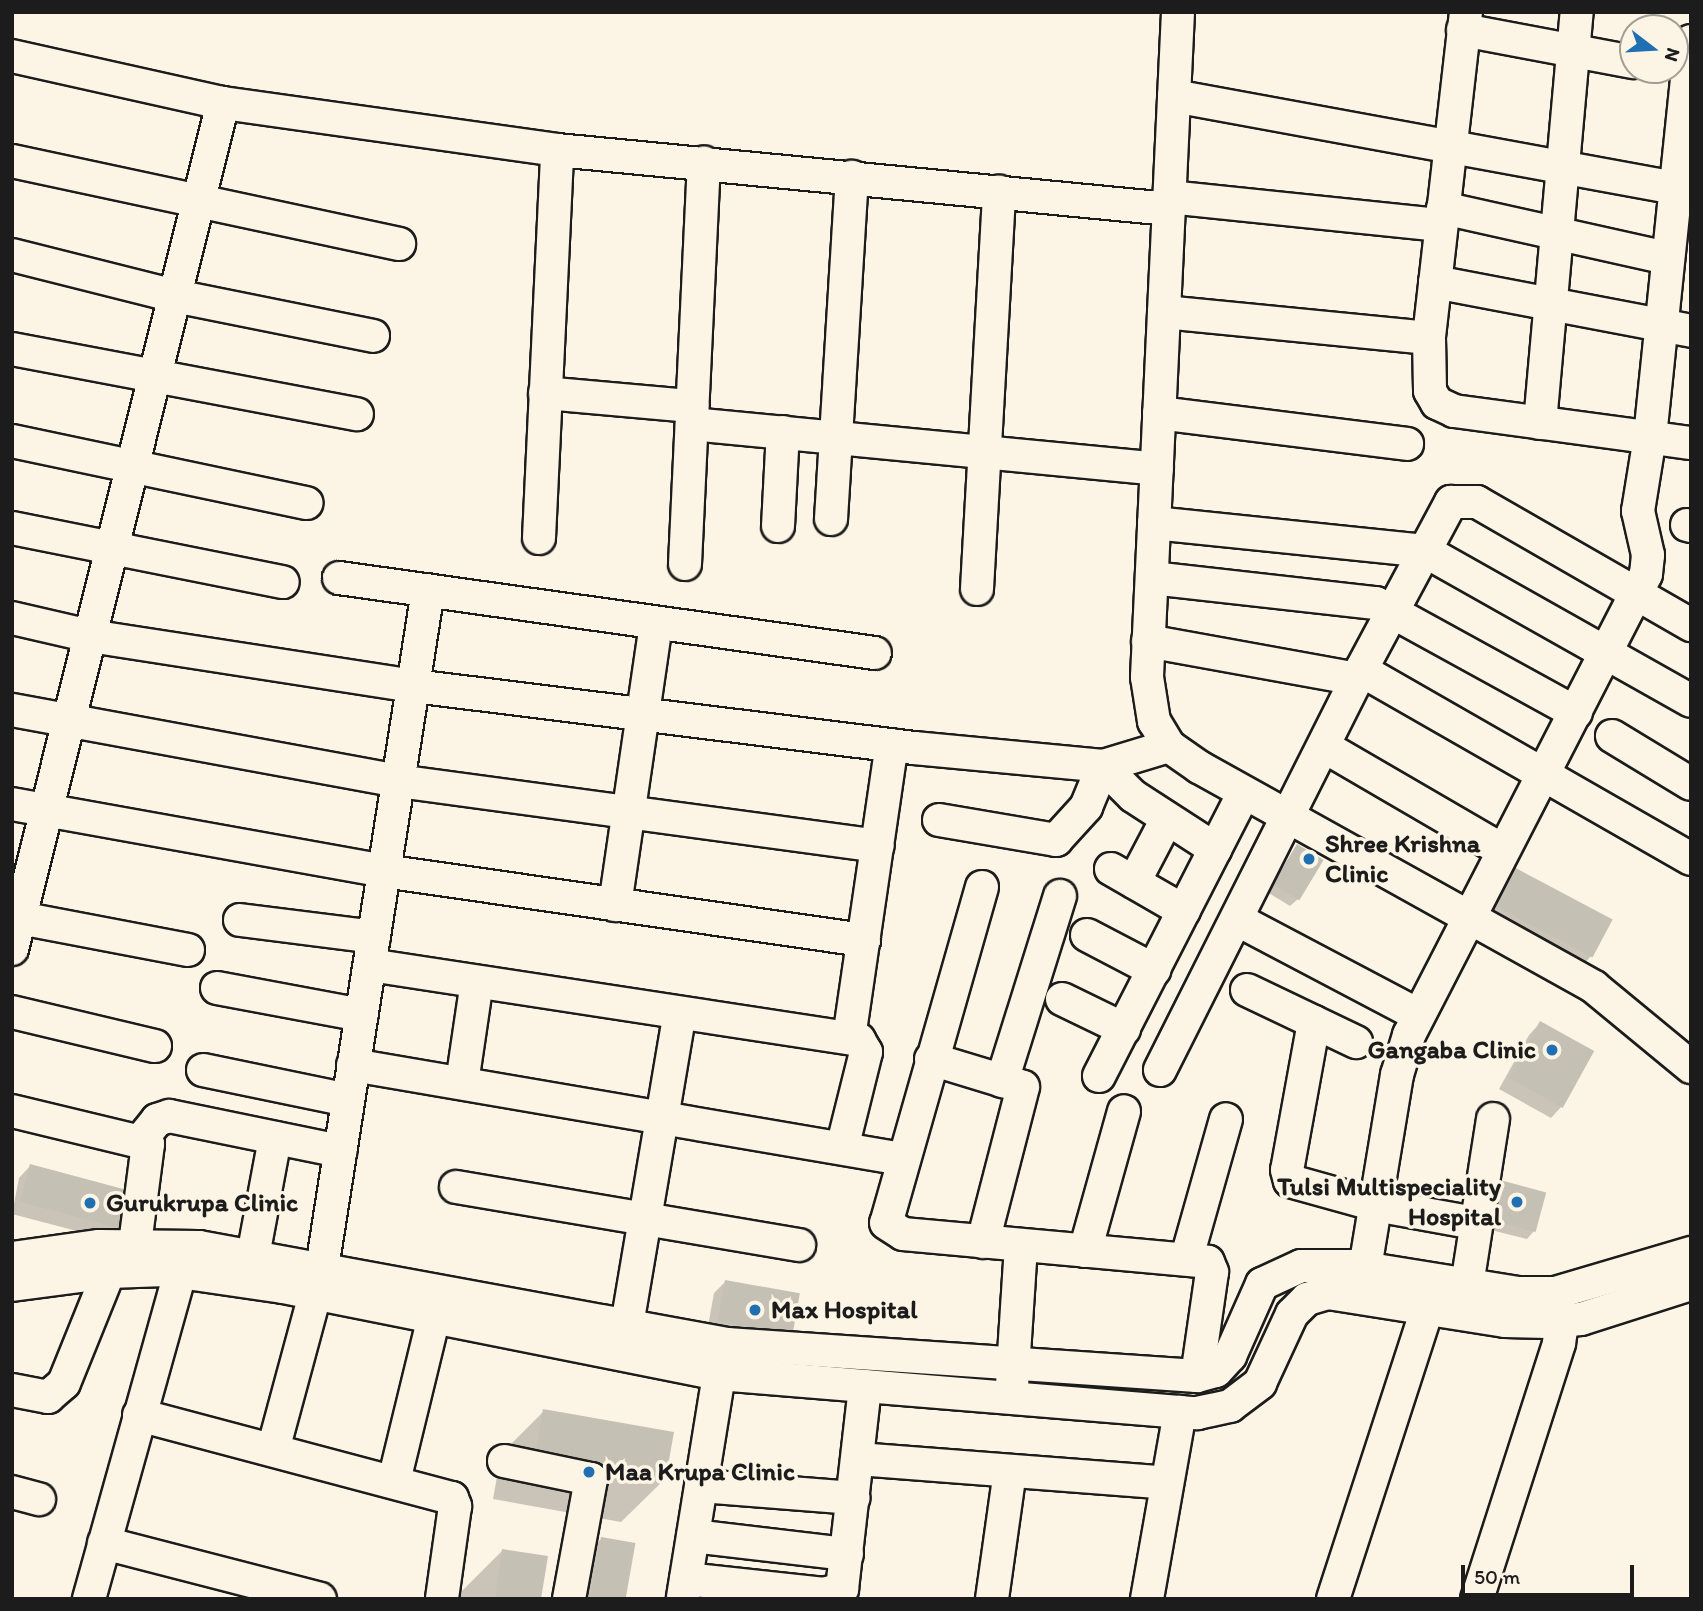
<!DOCTYPE html>
<style>
body{margin:0}
#map{position:relative;width:1703px;height:1611px;overflow:hidden;background:#fcf5e5;font-family:Itim,sans-serif}
div>[style]{position:absolute}
.shadow>*{inset:0;background:#0003}
.building>*{inset:0;background:#c4c0b3;transform-origin:0 0}
.roads{filter:drop-shadow(2px 0 #1c1c1c) drop-shadow(-2px 0 #1c1c1c) drop-shadow(0 2px #1c1c1c) drop-shadow(0 -2px #1c1c1c)}
.minor>*{height:32px;margin:-16px;padding:0 16px;transform-origin:16px;border-radius:16px;background:#fcf5e5}
.dots>*{width:19px;height:19px;translate:-50% -50%;box-sizing:border-box;border:4px solid #fcf5e5;border-radius:50%}
span{translate:-50% -50%;white-space:nowrap;text-align:center;line-height:1.15;-webkit-text-stroke:7px #fcf5e5;paint-order:stroke}
.poi-label{font-size:26px;color:#1c1c1c;font-weight:700}
.left{translate:0 -50%;text-align:left}
.right{translate:-100% -50%;text-align:right}
.frame{position:absolute;inset:0;border:14px solid #1c1c1c;pointer-events:none}
.north{position:absolute;left:1619px;top:14px;width:70px;height:70px;box-sizing:border-box;background:#fcf5e5;border:2px solid #a29e95;border-radius:50%;rotate:107deg;font-size:19px;font-weight:700;line-height:28px;text-align:center;color:#1c1c1c}
.north::after{content:'';display:block;margin:auto;width:24px;height:32px;background:#1f6fb2;clip-path:polygon(50% 0,100% 100%,50% 72%,0 100%)}
.scale{position:absolute;left:1461px;top:1565px;width:173px;height:32px;box-sizing:border-box;border:4px solid #1c1c1c;border-top:0;padding-left:9px;font-size:21px;line-height:24px;white-space:nowrap;color:#1c1c1c;-webkit-text-stroke:5px #fcf5e5;paint-order:stroke}
</style>
<div id="map">
<div class="shadow">
<div style="clip-path:polygon(1298px 846px,1298px 899px,1290px 906px,1267px 892px)"></div>
<div style="clip-path:polygon(1501px 880px,1592px 955px,1581px 967px,1482px 916px)"></div>
<div style="clip-path:polygon(1540px 1023px,1592px 1051px,1562px 1106px,1551px 1118px,1499px 1089px,1529px 1035px)"></div>
<div style="clip-path:polygon(30px 1166px,122px 1229px,111px 1240px,12px 1214px,19px 1178px)"></div>
<div style="clip-path:polygon(1544px 1193px,1534px 1231px,1527px 1239px,1479px 1227px)"></div>
<div style="clip-path:polygon(725px 1282px,791px 1333px,707px 1332px,714px 1293px)"></div>
<div style="clip-path:polygon(544px 1411px,665px 1479px,621px 1522px,493px 1499px,501px 1454px)"></div>
<div style="clip-path:polygon(601px 1539px,624px 1599px,556px 1599px,558px 1583px)"></div>
<div style="clip-path:polygon(502px 1551px,540px 1599px,459px 1599px,459px 1594px)"></div>
</div>
<div class="building">
<div style="left:1297px;top:844px;width:31px;height:47px;rotate:31deg"></div>
<div style="left:1512px;top:866px;width:114px;height:43px;rotate:28deg"></div>
<div style="left:1540px;top:1021px;width:62px;height:65px;rotate:29deg"></div>
<div style="left:30px;top:1164px;width:107px;height:39px;rotate:15deg"></div>
<div style="left:1496px;top:1179px;width:52px;height:41px;rotate:15deg"></div>
<div style="left:725px;top:1280px;width:76px;height:42px;rotate:10deg"></div>
<div style="left:543px;top:1409px;width:133px;height:48px;rotate:10deg"></div>
<div style="left:601px;top:1537px;width:35px;height:63px;rotate:10deg"></div>
<div style="clip-path:polygon(502px 1549px,548px 1556px,541px 1599px,495px 1599px)"></div>
</div>
<div class="roads">
<div class="minor">
<div style="left:1178px;top:12px;width:666px;rotate:92.67deg"></div>
<div style="left:1147px;top:677px;width:45px;rotate:81deg"></div>
<div style="left:1154px;top:721px;width:29px;rotate:59deg"></div>
<div style="left:1169px;top:746px;width:37px;rotate:35deg"></div>
<div style="left:1199px;top:767px;width:452px;rotate:29.1deg"></div>
<div style="left:1594px;top:987px;width:126px;rotate:39.5deg"></div>
<div style="left:1466px;top:12px;width:328px;rotate:96.5deg"></div>
<div style="left:1429px;top:338px;width:53px;rotate:88.9deg"></div>
<div style="left:1430px;top:391px;width:14px;rotate:60deg"></div>
<div style="left:1437px;top:403px;width:19px;rotate:25deg"></div>
<div style="left:1454px;top:411px;width:239px;rotate:7.7deg"></div>
<div style="left:1463px;top:30px;width:173px;rotate:10.7deg"></div>
<div style="left:12px;top:56px;width:216px;rotate:12.6deg"></div>
<div style="left:223px;top:103px;width:337px;rotate:8deg"></div>
<div style="left:557px;top:150px;width:615px;rotate:5.51deg"></div>
<div style="left:1174px;top:96px;width:526px;rotate:10.41deg"></div>
<div style="left:12px;top:161px;width:396px;rotate:12.1deg"></div>
<div style="left:1169px;top:197px;width:273px;rotate:5.9deg"></div>
<div style="left:1443px;top:208px;width:229px;rotate:12.6deg"></div>
<div style="left:12px;top:255px;width:168px;rotate:14.1deg"></div>
<div style="left:175px;top:296px;width:202px;rotate:11.4deg"></div>
<div style="left:1435px;top:282px;width:261px;rotate:10.8deg"></div>
<div style="left:1164px;top:312px;width:266px;rotate:5.6deg"></div>
<div style="left:12px;top:349px;width:351px;rotate:10.7deg"></div>
<div style="left:545px;top:393px;width:148px;rotate:5.1deg"></div>
<div style="left:1159px;top:413px;width:250px;rotate:7.1deg"></div>
<div style="left:1540px;top:423px;width:413px;rotate:-84.9deg"></div>
<div style="left:692px;top:424px;width:467px;rotate:5.5deg"></div>
<div style="left:12px;top:441px;width:301px;rotate:11.9deg"></div>
<div style="left:831px;top:519px;width:343px;rotate:-86.5deg"></div>
<div style="left:1154px;top:523px;width:272px;rotate:5.9deg"></div>
<div style="left:1425px;top:551px;width:305px;rotate:29.4deg"></div>
<div style="left:1687px;top:525px;width:4px;rotate:14deg"></div>
<div style="left:778px;top:526px;width:94px;rotate:-87deg"></div>
<div style="left:12px;top:528px;width:276px;rotate:11.3deg"></div>
<div style="left:539px;top:538px;width:388px;rotate:-87.3deg"></div>
<div style="left:685px;top:564px;width:402px;rotate:-87.3deg"></div>
<div style="left:339px;top:578px;width:541px;rotate:7.97deg"></div>
<div style="left:1152px;top:578px;width:225px;rotate:6.4deg"></div>
<div style="left:1376px;top:603px;width:228px;rotate:28.8deg"></div>
<div style="left:977px;top:589px;width:398px;rotate:-86.8deg"></div>
<div style="left:12px;top:618px;width:80px;rotate:13deg"></div>
<div style="left:90px;top:636px;width:328px;rotate:8.8deg"></div>
<div style="left:414px;top:686px;width:504px;rotate:7.07deg"></div>
<div style="left:914px;top:748px;width:190px;rotate:5.4deg"></div>
<div style="left:1103px;top:766px;width:69px;rotate:-16.9deg"></div>
<div style="left:1148px;top:641px;width:212px;rotate:10.3deg"></div>
<div style="left:1361px;top:670px;width:380px;rotate:29.8deg"></div>
<div style="left:12px;top:710px;width:392px;rotate:10.4deg"></div>
<div style="left:398px;top:781px;width:484px;rotate:7.7deg"></div>
<div style="left:1612px;top:736px;width:92px;rotate:31.3deg"></div>
<div style="left:1325px;top:747px;width:205px;rotate:30.2deg"></div>
<div style="left:12px;top:804px;width:378px;rotate:10.2deg"></div>
<div style="left:384px;top:871px;width:485px;rotate:8.2deg"></div>
<div style="left:939px;top:820px;width:119px;rotate:9.7deg"></div>
<div style="left:1056px;top:840px;width:45px;rotate:-47.7deg"></div>
<div style="left:1086px;top:807px;width:44px;rotate:-67.5deg"></div>
<div style="left:1103px;top:766px;width:42px;rotate:45deg"></div>
<div style="left:1133px;top:796px;width:98px;rotate:32.9deg"></div>
<div style="left:1111px;top:869px;width:84px;rotate:29.9deg"></div>
<div style="left:1134px;top:882px;width:71px;rotate:-62.4deg"></div>
<div style="left:982px;top:887px;width:349px;rotate:105.9deg"></div>
<div style="left:886px;top:1223px;width:20px;rotate:33deg"></div>
<div style="left:903px;top:1234px;width:306px;rotate:5.2deg"></div>
<div style="left:1208px;top:1262px;width:11px;rotate:68deg"></div>
<div style="left:1212px;top:1272px;width:105px;rotate:98.2deg"></div>
<div style="left:615px;top:905px;width:285px;rotate:-81.7deg"></div>
<div style="left:20px;top:918px;width:171px;rotate:10.8deg"></div>
<div style="left:240px;top:920px;width:135px;rotate:7.2deg"></div>
<div style="left:1238px;top:920px;width:204px;rotate:27.8deg"></div>
<div style="left:1087px;top:935px;width:76px;rotate:27.6deg"></div>
<div style="left:12px;top:949px;width:872px;rotate:-76deg"></div>
<div style="left:370px;top:965px;width:495px;rotate:8.7deg"></div>
<div style="left:859px;top:1040px;width:14px;rotate:60deg"></div>
<div style="left:866px;top:1052px;width:99px;rotate:104deg"></div>
<div style="left:217px;top:988px;width:147px;rotate:10.6deg"></div>
<div style="left:1247px;top:990px;width:121px;rotate:25.5deg"></div>
<div style="left:1062px;top:999px;width:69px;rotate:25.8deg"></div>
<div style="left:12px;top:1012px;width:147px;rotate:13.4deg"></div>
<div style="left:1314px;top:1022px;width:150px;rotate:100.3deg"></div>
<div style="left:1287px;top:1170px;width:11px;rotate:75deg"></div>
<div style="left:1290px;top:1181px;width:89px;rotate:15.6deg"></div>
<div style="left:1376px;top:1205px;width:101px;rotate:10.3deg"></div>
<div style="left:849px;top:1038px;width:296px;rotate:-81.7deg"></div>
<div style="left:931px;top:1059px;width:96px;rotate:16.9deg"></div>
<div style="left:1023px;top:1087px;width:160px;rotate:104.5deg"></div>
<div style="left:353px;top:1065px;width:557px;rotate:9.72deg"></div>
<div style="left:203px;top:1070px;width:148px;rotate:11.7deg"></div>
<div style="left:1160px;top:1070px;width:448px;rotate:-63.3deg"></div>
<div style="left:1361px;top:670px;width:191px;rotate:-61.8deg"></div>
<div style="left:1451px;top:502px;width:26px"></div>
<div style="left:1477px;top:502px;width:247px;rotate:29.9deg"></div>
<div style="left:1099px;top:1076px;width:318px;rotate:-62.9deg"></div>
<div style="left:1002px;top:1081px;width:194px;rotate:-72.6deg"></div>
<div style="left:462px;top:1083px;width:102px;rotate:-81.6deg"></div>
<div style="left:12px;top:1111px;width:140px;rotate:13.6deg"></div>
<div style="left:148px;top:1144px;width:101px;rotate:97.4deg"></div>
<div style="left:141px;top:1140px;width:26px;rotate:-51deg"></div>
<div style="left:157px;top:1120px;width:13px;rotate:-18deg"></div>
<div style="left:169px;top:1116px;width:175px;rotate:11.6deg"></div>
<div style="left:456px;top:1187px;width:348px;rotate:9.6deg"></div>
<div style="left:1085px;top:1251px;width:145px;rotate:-74.4deg"></div>
<div style="left:253px;top:1256px;width:120px;rotate:-79.4deg"></div>
<div style="left:1187px;top:1257px;width:143px;rotate:-74.2deg"></div>
<div style="left:12px;top:1258px;width:88px;rotate:-7.9deg"></div>
<div style="left:99px;top:1246px;width:100px;rotate:0.6deg"></div>
<div style="left:199px;top:1247px;width:537px;rotate:10.41deg"></div>
<div style="left:727px;top:1344px;width:471px;rotate:3.9deg"></div>
<div style="left:1197px;top:1376px;width:20px;rotate:-15deg"></div>
<div style="left:1216px;top:1371px;width:21px;rotate:-47deg"></div>
<div style="left:1230px;top:1356px;width:79px;rotate:-66deg"></div>
<div style="left:1262px;top:1284px;width:43px;rotate:-24.8deg"></div>
<div style="left:1301px;top:1266px;width:50px"></div>
<div style="left:1351px;top:1266px;width:168px;rotate:9.2deg"></div>
<div style="left:1517px;top:1293px;width:38px"></div>
<div style="left:1555px;top:1293px;width:142px;rotate:-16.4deg"></div>
<div style="left:1365px;top:1268px;width:196px;rotate:-80.6deg"></div>
<div style="left:1397px;top:1075px;width:42px;rotate:-73.3deg"></div>
<div style="left:1409px;top:1035px;width:518px;rotate:-62.79deg"></div>
<div style="left:1646px;top:574px;width:19px;rotate:-84deg"></div>
<div style="left:1648px;top:555px;width:45px;rotate:-102.8deg"></div>
<div style="left:1638px;top:511px;width:75px;rotate:-80.8deg"></div>
<div style="left:1650px;top:437px;width:398px;rotate:-84.1deg"></div>
<div style="left:12px;top:1285px;width:98px;rotate:-7.6deg"></div>
<div style="left:109px;top:1272px;width:57px;rotate:-2deg"></div>
<div style="left:166px;top:1270px;width:118px;rotate:8.3deg"></div>
<div style="left:283px;top:1287px;width:445px;rotate:11.3deg"></div>
<div style="left:719px;top:1374px;width:480px;rotate:4.7deg"></div>
<div style="left:1197px;top:1413px;width:34px;rotate:-12deg"></div>
<div style="left:1230px;top:1406px;width:38px;rotate:-37deg"></div>
<div style="left:1260px;top:1383px;width:76px;rotate:-65.1deg"></div>
<div style="left:1292px;top:1314px;width:21px;rotate:-45deg"></div>
<div style="left:1307px;top:1299px;width:22px;rotate:-16deg"></div>
<div style="left:1328px;top:1293px;width:179px;rotate:9deg"></div>
<div style="left:1505px;top:1321px;width:42px;rotate:1.4deg"></div>
<div style="left:1547px;top:1322px;width:34px;rotate:-5deg"></div>
<div style="left:1581px;top:1319px;width:115px;rotate:-17.7deg"></div>
<div style="left:1467px;top:1285px;width:168px;rotate:-81.1deg"></div>
<div style="left:627px;top:1325px;width:316px;rotate:-80.4deg"></div>
<div style="left:1012px;top:1385px;width:138px;rotate:-86.3deg"></div>
<div style="left:12px;top:1390px;width:37px;rotate:11deg"></div>
<div style="left:48px;top:1397px;width:21px;rotate:-41deg"></div>
<div style="left:64px;top:1383px;width:136px;rotate:-68deg"></div>
<div style="left:139px;top:1415px;width:324px;rotate:14.9deg"></div>
<div style="left:452px;top:1498px;width:9px;rotate:69deg"></div>
<div style="left:455px;top:1506px;width:94px;rotate:98deg"></div>
<div style="left:273px;top:1450px;width:188px;rotate:-74.9deg"></div>
<div style="left:322px;top:1268px;width:686px;rotate:-81.11deg"></div>
<div style="left:858px;top:1459px;width:310px;rotate:4.4deg"></div>
<div style="left:504px;top:1461px;width:89px;rotate:11.7deg"></div>
<div style="left:591px;top:1479px;width:122px;rotate:100.4deg"></div>
<div style="left:394px;top:1481px;width:169px;rotate:-76.3deg"></div>
<div style="left:701px;top:1486px;width:153px;rotate:4.5deg"></div>
<div style="left:12px;top:1492px;width:28px;rotate:15deg"></div>
<div style="left:693px;top:1536px;width:155px;rotate:6.7deg"></div>
<div style="left:104px;top:1543px;width:223px;rotate:14.5deg"></div>
<div style="left:686px;top:1579px;width:139px;rotate:6.2deg"></div>
<div style="left:824px;top:1594px;width:19px;rotate:-16deg"></div>
<div style="left:842px;top:1589px;width:204px;rotate:-83.5deg"></div>
<div style="left:683px;top:1597px;width:245px;rotate:-80.8deg"></div>
<div style="left:89px;top:1599px;width:339px;rotate:-74.4deg"></div>
<div style="left:992px;top:1599px;width:129px;rotate:-82deg"></div>
<div style="left:1147px;top:1599px;width:190px;rotate:-80deg"></div>
<div style="left:1333px;top:1599px;width:307px;rotate:-72deg"></div>
<div style="left:1428px;top:1307px;width:20px;rotate:-84deg"></div>
<div style="left:1477px;top:1599px;width:269px;rotate:-72.2deg"></div>
<div style="left:1559px;top:1343px;width:19px;rotate:-81deg"></div>
<div style="left:1562px;top:1324px;width:24px;rotate:-105deg"></div>
</div>
</div>
<div class="dots">
<div style="left:1309px;top:859px;background:#1f6fb2"></div>
<div style="left:1552px;top:1050px;background:#1f6fb2"></div>
<div style="left:1517px;top:1202px;background:#1f6fb2"></div>
<div style="left:90px;top:1203px;background:#1f6fb2"></div>
<div style="left:755px;top:1310px;background:#1f6fb2"></div>
<div style="left:589px;top:1472px;background:#1f6fb2"></div>
</div>
<div class="poi-label">
<span class="left" style="left:1325px;top:859px">Shree Krishna<br>Clinic</span>
<span class="right" style="left:1536px;top:1050px">Gangaba Clinic</span>
<span class="right" style="left:1501px;top:1202px">Tulsi Multispeciality<br>Hospital</span>
<span class="left" style="left:106px;top:1203px">Gurukrupa Clinic</span>
<span class="left" style="left:771px;top:1310px">Max Hospital</span>
<span class="left" style="left:605px;top:1472px">Maa Krupa Clinic</span>
</div>
<div class="frame"></div>
<div class="north">N</div>
<div class="scale">50 m</div>
</div>
